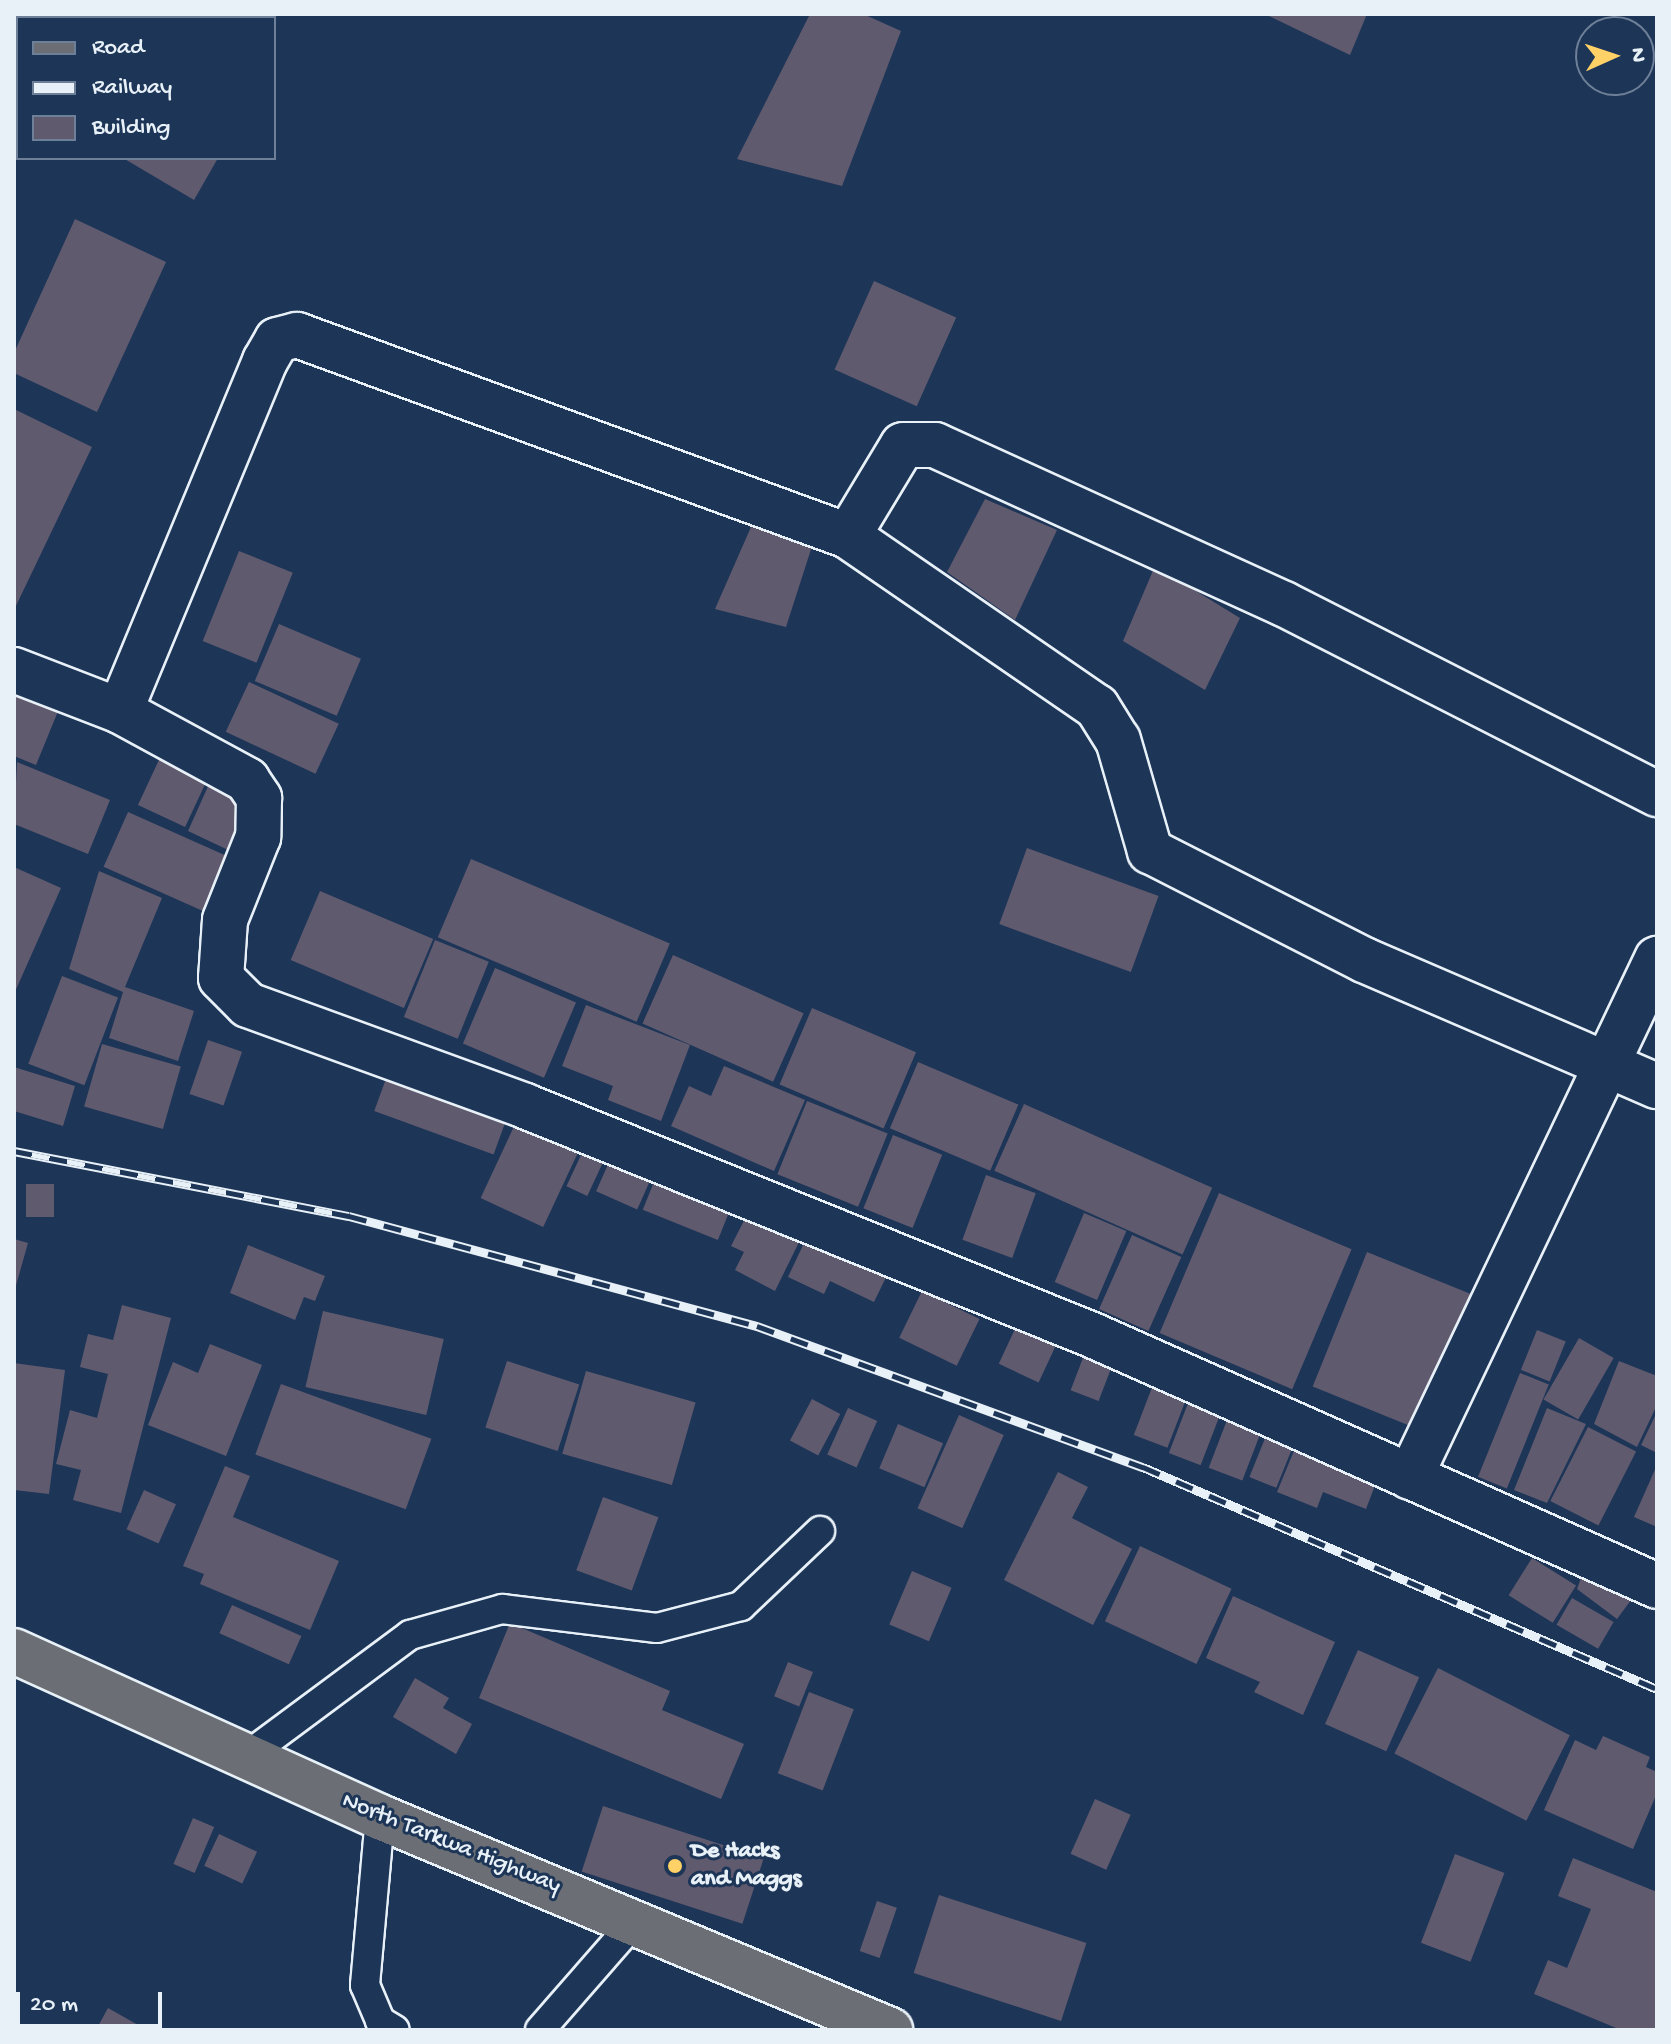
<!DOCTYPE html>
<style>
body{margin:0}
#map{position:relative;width:1671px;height:2044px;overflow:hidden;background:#1d3557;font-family:"Gochi Hand",sans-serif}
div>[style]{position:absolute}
.building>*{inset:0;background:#605a6f;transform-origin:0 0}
.roads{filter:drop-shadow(2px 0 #e8f1f8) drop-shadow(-2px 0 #e8f1f8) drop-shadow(0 2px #e8f1f8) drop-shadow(0 -2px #e8f1f8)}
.lane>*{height:28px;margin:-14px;padding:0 14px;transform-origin:14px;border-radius:14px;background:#1d3557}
.street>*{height:44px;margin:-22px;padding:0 22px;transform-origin:22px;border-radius:22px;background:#1d3557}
.primary>*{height:44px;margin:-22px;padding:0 22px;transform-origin:22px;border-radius:22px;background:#6b6f75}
.rail>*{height:9px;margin-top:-4.5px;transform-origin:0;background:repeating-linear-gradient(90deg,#1d3557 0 18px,#e8f1f8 0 36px);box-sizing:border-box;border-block:2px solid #e8f1f8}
.dots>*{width:22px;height:22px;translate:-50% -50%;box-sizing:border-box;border:4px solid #1d3557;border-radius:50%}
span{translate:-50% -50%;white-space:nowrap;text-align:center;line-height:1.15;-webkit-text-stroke:6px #1d3557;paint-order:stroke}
.street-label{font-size:24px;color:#e8f1f8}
.poi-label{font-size:24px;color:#e8f1f8;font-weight:700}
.left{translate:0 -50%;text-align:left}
.frame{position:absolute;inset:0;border:16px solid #e8f1f8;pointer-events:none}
.legend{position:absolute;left:16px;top:16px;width:260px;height:144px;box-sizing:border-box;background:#1d3557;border:2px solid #6e8097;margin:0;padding:10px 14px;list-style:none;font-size:24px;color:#e8f1f8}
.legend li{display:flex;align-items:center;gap:16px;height:40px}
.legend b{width:40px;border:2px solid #6e8097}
.north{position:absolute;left:1575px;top:16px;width:80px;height:80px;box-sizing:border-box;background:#1d3557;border:2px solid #6e8097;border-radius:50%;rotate:87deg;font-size:22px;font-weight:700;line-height:32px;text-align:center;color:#e8f1f8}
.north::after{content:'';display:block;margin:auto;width:28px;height:36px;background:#ffd166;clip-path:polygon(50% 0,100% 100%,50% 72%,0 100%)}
.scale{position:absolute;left:16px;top:1992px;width:146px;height:36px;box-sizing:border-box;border:4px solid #e8f1f8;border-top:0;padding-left:10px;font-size:24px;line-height:28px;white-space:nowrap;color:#e8f1f8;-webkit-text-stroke:6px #1d3557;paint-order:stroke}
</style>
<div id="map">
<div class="building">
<div style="clip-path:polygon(14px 14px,61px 18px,18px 18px,18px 95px)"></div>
<div style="clip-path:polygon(810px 14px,863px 14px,901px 31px,842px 186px,737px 159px)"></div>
<div style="clip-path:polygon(1265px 14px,1367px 14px,1350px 55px)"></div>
<div style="clip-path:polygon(123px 158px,218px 158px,194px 200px)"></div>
<div style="clip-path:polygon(75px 219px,166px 262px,97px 412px,14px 373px,14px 353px)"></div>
<div style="left:874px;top:281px;width:90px;height:97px;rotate:24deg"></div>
<div style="clip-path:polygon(14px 409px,92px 447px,14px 610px)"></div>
<div style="clip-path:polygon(985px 499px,1057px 530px,1015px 620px,947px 572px)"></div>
<div style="clip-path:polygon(751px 527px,814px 540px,786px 627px,715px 609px)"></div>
<div style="left:239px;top:551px;width:58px;height:97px;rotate:22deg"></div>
<div style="clip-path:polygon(1155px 566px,1240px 618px,1205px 690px,1123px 641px)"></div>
<div style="left:279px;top:624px;width:89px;height:62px;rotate:23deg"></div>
<div style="left:249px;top:682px;width:99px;height:55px;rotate:25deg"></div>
<div style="clip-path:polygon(14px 684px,61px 704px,36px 765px,14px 756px)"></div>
<div style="left:165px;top:747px;width:52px;height:64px;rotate:25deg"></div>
<div style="clip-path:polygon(17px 762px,110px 800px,88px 854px,14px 824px)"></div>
<div style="clip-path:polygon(214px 773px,246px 791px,243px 857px,188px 831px)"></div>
<div style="left:128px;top:812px;width:118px;height:60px;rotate:24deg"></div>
<div style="left:1027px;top:848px;width:140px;height:81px;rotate:20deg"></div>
<div style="left:471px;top:859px;width:216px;height:85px;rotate:23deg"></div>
<div style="clip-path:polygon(14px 867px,61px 888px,14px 994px)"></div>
<div style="clip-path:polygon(99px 871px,162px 898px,125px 987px,194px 1011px,178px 1061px,109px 1038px,123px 992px,69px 969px)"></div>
<div style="left:320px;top:891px;width:123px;height:75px;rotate:23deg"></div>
<div style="left:435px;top:940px;width:58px;height:83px;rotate:22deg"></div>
<div style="left:673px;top:955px;width:143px;height:75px;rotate:24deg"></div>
<div style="left:495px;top:968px;width:88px;height:82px;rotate:23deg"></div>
<div style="left:62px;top:976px;width:60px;height:94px;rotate:21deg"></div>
<div style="clip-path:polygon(586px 1005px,690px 1045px,661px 1121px,608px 1100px,613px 1086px,562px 1066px)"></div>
<div style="left:812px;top:1008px;width:113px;height:83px;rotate:23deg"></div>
<div style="left:208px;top:1040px;width:36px;height:57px;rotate:19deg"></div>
<div style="left:102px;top:1044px;width:82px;height:65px;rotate:16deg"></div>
<div style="left:918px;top:1062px;width:109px;height:72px;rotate:23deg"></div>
<div style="left:391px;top:1065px;width:127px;height:49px;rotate:20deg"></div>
<div style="clip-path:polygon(724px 1066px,805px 1100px,774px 1171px,671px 1126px,689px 1086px,711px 1096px)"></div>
<div style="clip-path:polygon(14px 1067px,75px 1086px,63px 1126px,14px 1111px)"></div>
<div style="left:807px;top:1101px;width:87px;height:79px;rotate:22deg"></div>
<div style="left:1024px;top:1104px;width:206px;height:73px;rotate:24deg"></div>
<div style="left:517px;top:1120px;width:69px;height:86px;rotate:25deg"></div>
<div style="left:893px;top:1135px;width:53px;height:79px;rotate:22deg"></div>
<div style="left:588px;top:1140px;width:23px;height:51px;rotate:25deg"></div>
<div style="left:614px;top:1151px;width:45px;height:44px;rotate:24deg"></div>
<div style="left:660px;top:1167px;width:81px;height:46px;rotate:22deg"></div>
<div style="left:986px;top:1175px;width:53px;height:69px;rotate:20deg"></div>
<div style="left:26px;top:1184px;width:28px;height:33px"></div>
<div style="left:1219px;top:1193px;width:144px;height:152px;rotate:23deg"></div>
<div style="clip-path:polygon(751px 1207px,803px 1234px,775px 1291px,735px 1270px,744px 1252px,731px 1246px)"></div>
<div style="left:1084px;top:1213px;width:46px;height:75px;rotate:23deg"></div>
<div style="clip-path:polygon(813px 1224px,893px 1263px,874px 1302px,830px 1281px,824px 1294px,788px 1277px)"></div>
<div style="left:1132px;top:1235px;width:54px;height:81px;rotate:24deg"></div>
<div style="clip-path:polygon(14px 1239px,28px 1243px,15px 1289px,14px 1288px)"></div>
<div style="clip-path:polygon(248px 1245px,325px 1276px,315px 1301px,304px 1297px,295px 1320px,230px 1293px)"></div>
<div style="left:1367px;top:1252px;width:118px;height:145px;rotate:22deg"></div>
<div style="left:922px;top:1291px;width:64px;height:52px;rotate:26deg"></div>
<div style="clip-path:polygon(122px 1305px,171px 1318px,121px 1513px,73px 1500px,81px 1470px,56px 1464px,70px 1410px,97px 1418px,108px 1374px,80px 1367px,88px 1334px,113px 1340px)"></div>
<div style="left:323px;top:1311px;width:124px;height:78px;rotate:13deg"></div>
<div style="left:1022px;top:1314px;width:44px;height:55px;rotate:25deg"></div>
<div style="left:1537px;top:1330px;width:31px;height:43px;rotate:22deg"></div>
<div style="left:1579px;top:1338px;width:40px;height:71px;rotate:30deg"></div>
<div style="clip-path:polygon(210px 1344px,262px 1365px,226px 1456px,148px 1425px,173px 1362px,198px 1373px)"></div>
<div style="left:1086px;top:1350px;width:30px;height:43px;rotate:21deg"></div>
<div style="left:507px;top:1361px;width:76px;height:70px;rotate:18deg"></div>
<div style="clip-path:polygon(1619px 1361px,1657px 1376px,1657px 1405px,1637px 1447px,1594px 1424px)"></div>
<div style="clip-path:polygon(14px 1363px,65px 1370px,49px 1494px,14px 1490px)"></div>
<div style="left:586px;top:1371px;width:114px;height:86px;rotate:16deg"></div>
<div style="left:1520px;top:1373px;width:31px;height:112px;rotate:22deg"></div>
<div style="left:1156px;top:1377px;width:36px;height:62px;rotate:21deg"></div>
<div style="left:281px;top:1384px;width:160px;height:75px;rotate:20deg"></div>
<div style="left:1190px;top:1398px;width:34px;height:59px;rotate:21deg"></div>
<div style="left:812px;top:1399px;width:32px;height:47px;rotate:28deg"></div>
<div style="left:1232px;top:1407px;width:36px;height:65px;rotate:21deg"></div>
<div style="left:848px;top:1408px;width:32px;height:51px;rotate:24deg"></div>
<div style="clip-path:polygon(1547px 1408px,1586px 1424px,1547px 1503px,1514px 1490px)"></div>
<div style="clip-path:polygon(1657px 1412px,1657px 1453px,1641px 1445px)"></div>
<div style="left:959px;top:1415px;width:49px;height:102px;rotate:24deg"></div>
<div style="left:898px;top:1424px;width:49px;height:48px;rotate:23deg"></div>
<div style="left:1270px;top:1426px;width:29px;height:55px;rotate:22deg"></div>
<div style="left:1588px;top:1427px;width:54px;height:83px;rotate:27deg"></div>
<div style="clip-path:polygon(1298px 1441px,1379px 1475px,1366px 1509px,1323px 1492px,1317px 1508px,1277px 1492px)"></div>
<div style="clip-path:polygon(1657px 1465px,1657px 1527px,1634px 1517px)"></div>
<div style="clip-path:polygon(225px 1466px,250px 1476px,233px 1517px,339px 1561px,310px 1630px,200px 1584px,204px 1574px,183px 1566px)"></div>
<div style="clip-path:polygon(1058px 1472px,1088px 1487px,1072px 1518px,1132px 1549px,1093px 1625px,1004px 1580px)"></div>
<div style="left:144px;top:1490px;width:35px;height:43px;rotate:24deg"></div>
<div style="left:603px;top:1497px;width:59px;height:78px;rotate:20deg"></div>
<div style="left:1140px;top:1546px;width:101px;height:83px;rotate:25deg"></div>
<div style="left:1532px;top:1558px;width:52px;height:44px;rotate:32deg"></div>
<div style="clip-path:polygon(1586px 1564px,1640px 1588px,1617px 1619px,1577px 1589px)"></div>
<div style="left:912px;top:1571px;width:43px;height:58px;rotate:23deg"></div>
<div style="clip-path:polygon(1233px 1596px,1335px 1642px,1303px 1715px,1254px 1692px,1260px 1682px,1206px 1658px)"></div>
<div style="left:1572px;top:1598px;width:48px;height:31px;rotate:30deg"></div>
<div style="left:232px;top:1605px;width:76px;height:31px;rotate:24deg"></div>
<div style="clip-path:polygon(510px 1623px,670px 1691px,662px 1710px,744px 1744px,721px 1799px,479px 1698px)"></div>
<div style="left:1358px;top:1650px;width:67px;height:81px;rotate:24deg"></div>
<div style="left:788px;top:1662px;width:27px;height:37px;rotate:22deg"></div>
<div style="left:1438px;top:1668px;width:148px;height:96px;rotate:27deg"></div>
<div style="clip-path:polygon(415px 1678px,449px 1698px,443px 1708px,472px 1724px,456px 1754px,393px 1717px)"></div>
<div style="left:809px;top:1692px;width:48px;height:87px;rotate:21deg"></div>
<div style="clip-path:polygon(1603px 1736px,1650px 1757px,1646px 1767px,1657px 1772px,1657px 1793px,1633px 1849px,1544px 1810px,1575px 1740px,1596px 1750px)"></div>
<div style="left:1095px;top:1799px;width:39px;height:60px;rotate:24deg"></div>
<div style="left:603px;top:1806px;width:169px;height:69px;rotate:18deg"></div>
<div style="left:193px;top:1818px;width:23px;height:50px;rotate:23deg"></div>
<div style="left:219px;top:1834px;width:42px;height:35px;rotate:25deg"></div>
<div style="left:1455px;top:1854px;width:53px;height:95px;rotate:21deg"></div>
<div style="clip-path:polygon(1573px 1858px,1657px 1892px,1657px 2030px,1621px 2030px,1534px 1994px,1548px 1960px,1567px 1968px,1591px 1909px,1558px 1896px)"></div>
<div style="left:939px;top:1895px;width:155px;height:82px;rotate:18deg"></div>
<div style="left:877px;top:1901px;width:21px;height:53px;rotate:19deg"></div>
<div style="clip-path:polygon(108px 2008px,147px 2030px,96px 2030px)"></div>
</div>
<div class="roads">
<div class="lane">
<div style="left:247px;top:1756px;width:203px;rotate:-36.6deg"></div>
<div style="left:410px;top:1635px;width:96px;rotate:-15.8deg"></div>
<div style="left:502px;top:1609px;width:156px;rotate:7deg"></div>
<div style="left:657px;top:1628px;width:87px;rotate:-14.7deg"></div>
<div style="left:741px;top:1606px;width:109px;rotate:-43.5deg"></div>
<div style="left:380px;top:1817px;width:169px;rotate:95.1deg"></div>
<div style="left:365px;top:1985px;width:39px;rotate:67deg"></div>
<div style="left:380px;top:2021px;width:17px;rotate:31deg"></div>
<div style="left:540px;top:2030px;width:146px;rotate:-48.9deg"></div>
</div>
<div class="street">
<div style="left:848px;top:536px;width:106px;rotate:-58.9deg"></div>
<div style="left:903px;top:445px;width:32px"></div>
<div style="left:935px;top:445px;width:384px;rotate:24.5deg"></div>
<div style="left:1284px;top:604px;width:419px;rotate:27deg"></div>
<div style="left:14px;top:670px;width:114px;rotate:21.1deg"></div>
<div style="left:120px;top:711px;width:145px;rotate:28.5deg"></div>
<div style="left:247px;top:780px;width:22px;rotate:56deg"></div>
<div style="left:259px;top:798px;width:39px;rotate:91deg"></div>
<div style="left:258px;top:837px;width:89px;rotate:111.7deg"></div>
<div style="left:225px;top:920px;width:58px;rotate:93.9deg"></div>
<div style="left:221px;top:978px;width:38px;rotate:45deg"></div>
<div style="left:248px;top:1005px;width:295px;rotate:20deg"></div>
<div style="left:525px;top:1106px;width:611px;rotate:21.99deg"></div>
<div style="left:1092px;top:1335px;width:618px;rotate:23.95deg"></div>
<div style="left:120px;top:711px;width:379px;rotate:-67.5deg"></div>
<div style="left:265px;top:361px;width:24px;rotate:-60deg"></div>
<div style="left:277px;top:340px;width:21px;rotate:-14deg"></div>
<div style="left:297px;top:335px;width:587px;rotate:20.04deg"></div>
<div style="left:848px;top:536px;width:302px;rotate:34.5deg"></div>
<div style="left:1097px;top:707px;width:39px;rotate:58deg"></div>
<div style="left:1118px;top:740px;width:116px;rotate:73.9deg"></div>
<div style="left:1150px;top:851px;width:240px;rotate:27deg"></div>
<div style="left:1364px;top:960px;width:319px;rotate:23.3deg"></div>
<div style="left:1410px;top:1477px;width:574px;rotate:-64.51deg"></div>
</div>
<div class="primary">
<div style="left:14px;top:1651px;width:402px;rotate:24.4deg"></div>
<div style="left:380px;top:1817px;width:553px;rotate:22.67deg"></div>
</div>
</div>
<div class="rail">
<div style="left:14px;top:1151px;width:341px;rotate:11deg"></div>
<div style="left:349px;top:1216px;width:423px;rotate:15.1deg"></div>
<div style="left:757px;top:1326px;width:411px;rotate:20.1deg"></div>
<div style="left:1143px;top:1467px;width:560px;rotate:23.36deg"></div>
</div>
<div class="dots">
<div style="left:675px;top:1866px;background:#ffd166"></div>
</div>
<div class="street-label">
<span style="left:451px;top:1844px;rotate:22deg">North Tarkwa Highway</span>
</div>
<div class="poi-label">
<span class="left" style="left:691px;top:1866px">De Hacks<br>and Maggs</span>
</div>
<div class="frame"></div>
<ul class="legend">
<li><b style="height:10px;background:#6b6f75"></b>Road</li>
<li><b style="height:10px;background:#e8f1f8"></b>Railway</li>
<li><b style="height:22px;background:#605a6f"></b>Building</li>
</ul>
<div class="north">N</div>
<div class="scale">20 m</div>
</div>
